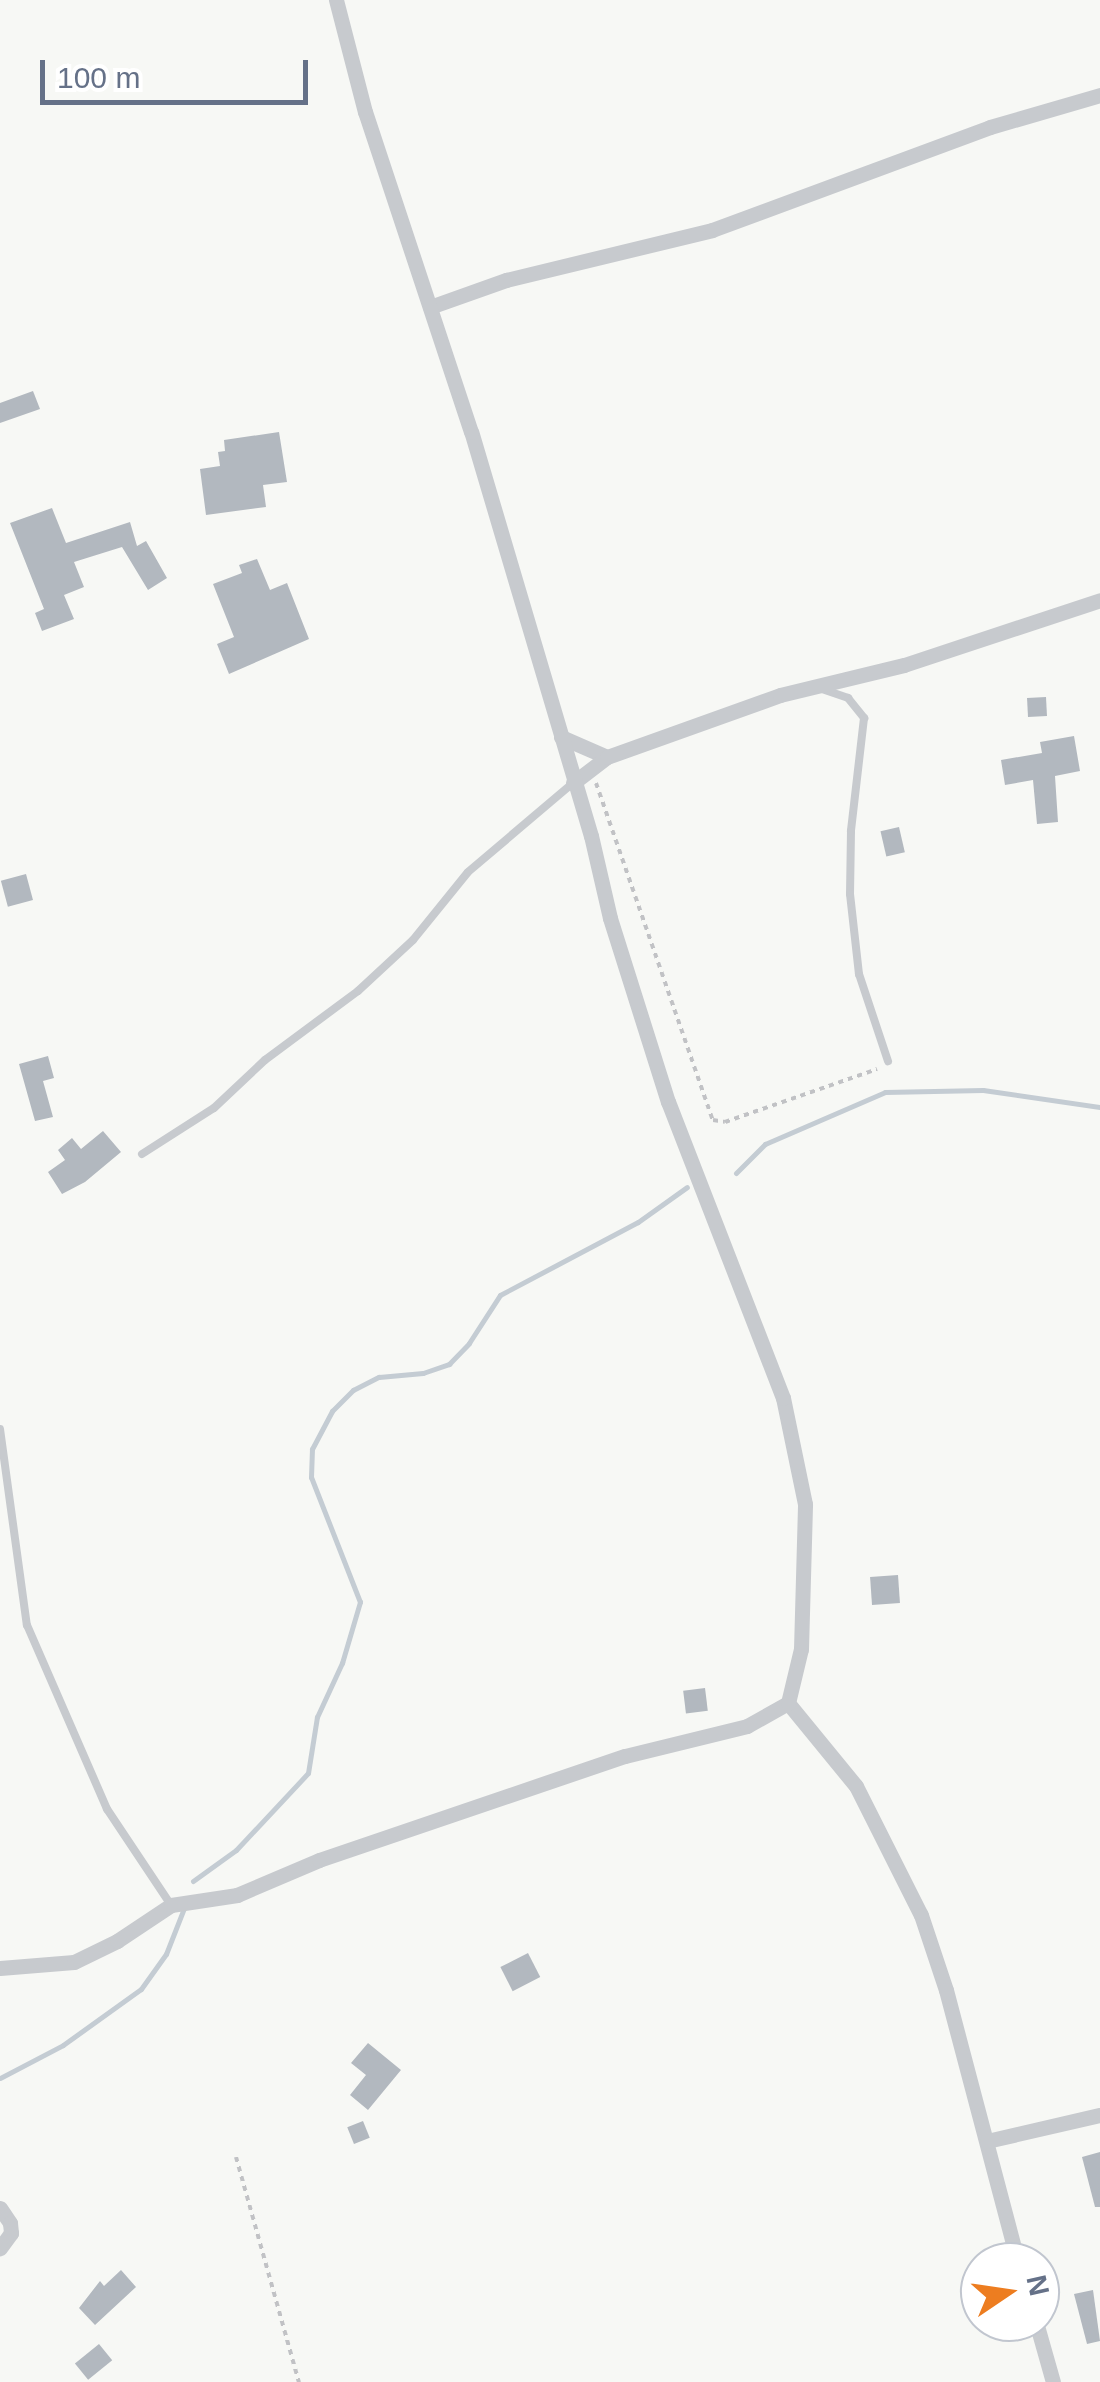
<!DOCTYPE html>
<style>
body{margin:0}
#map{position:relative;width:1100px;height:2382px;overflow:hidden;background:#f7f8f5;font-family:Helvetica,sans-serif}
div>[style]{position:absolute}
.stream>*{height:5px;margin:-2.5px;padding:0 2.5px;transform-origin:2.5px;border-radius:2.5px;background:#c4ccd3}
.building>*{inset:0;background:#b2b8bf;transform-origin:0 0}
.path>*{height:4px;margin-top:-2px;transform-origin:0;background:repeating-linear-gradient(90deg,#c1c2c5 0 5px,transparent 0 10px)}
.lane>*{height:8px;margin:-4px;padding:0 4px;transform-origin:4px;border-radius:4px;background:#c7cace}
.street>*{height:15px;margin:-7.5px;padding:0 7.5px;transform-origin:7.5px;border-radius:7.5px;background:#c7cace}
span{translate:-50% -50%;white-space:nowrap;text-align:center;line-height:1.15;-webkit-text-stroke:10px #fff;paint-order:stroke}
.north{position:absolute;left:960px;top:2242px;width:100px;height:100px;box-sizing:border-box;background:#fff;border:2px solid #c1c6cf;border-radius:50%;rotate:77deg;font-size:28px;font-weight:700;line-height:40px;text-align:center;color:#657188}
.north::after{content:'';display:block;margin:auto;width:35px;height:45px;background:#ed7d20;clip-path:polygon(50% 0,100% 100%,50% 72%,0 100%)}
.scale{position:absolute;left:40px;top:60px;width:268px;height:45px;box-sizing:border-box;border:5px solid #657188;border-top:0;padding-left:12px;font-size:30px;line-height:35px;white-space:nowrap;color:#657188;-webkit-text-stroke:8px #fff;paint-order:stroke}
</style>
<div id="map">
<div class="stream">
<div style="left:736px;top:1173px;width:41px;rotate:-45deg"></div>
<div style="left:765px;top:1144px;width:131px;rotate:-23.4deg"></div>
<div style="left:885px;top:1092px;width:98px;rotate:-1.2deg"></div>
<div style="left:983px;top:1090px;width:118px;rotate:8.3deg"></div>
<div style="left:193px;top:1881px;width:53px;rotate:-35.8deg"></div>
<div style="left:236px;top:1850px;width:105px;rotate:-46.9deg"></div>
<div style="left:308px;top:1773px;width:57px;rotate:-80.9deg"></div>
<div style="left:317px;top:1717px;width:60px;rotate:-65.2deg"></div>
<div style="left:342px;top:1663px;width:64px;rotate:-73.6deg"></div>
<div style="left:360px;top:1602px;width:134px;rotate:-111.4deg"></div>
<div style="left:311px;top:1477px;width:28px;rotate:-88deg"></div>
<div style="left:312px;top:1449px;width:43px;rotate:-62.2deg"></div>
<div style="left:332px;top:1411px;width:30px;rotate:-45deg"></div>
<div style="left:353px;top:1390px;width:29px;rotate:-27deg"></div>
<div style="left:379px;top:1377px;width:44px;rotate:-5.2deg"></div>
<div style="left:423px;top:1373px;width:28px;rotate:-19deg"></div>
<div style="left:449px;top:1364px;width:29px;rotate:-46deg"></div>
<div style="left:469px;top:1343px;width:57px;rotate:-57.1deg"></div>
<div style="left:500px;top:1295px;width:156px;rotate:-27.9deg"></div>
<div style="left:638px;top:1222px;width:60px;rotate:-35.5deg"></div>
<div style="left:0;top:2078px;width:71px;rotate:-27.6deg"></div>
<div style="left:63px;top:2045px;width:96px;rotate:-35.7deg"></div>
<div style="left:141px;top:1989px;width:43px;rotate:-54.5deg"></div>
<div style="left:166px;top:1954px;width:49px;rotate:-68.6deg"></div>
</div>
<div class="building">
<div style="clip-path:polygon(33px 391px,40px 409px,0 423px,0 403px)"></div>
<div style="clip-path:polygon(279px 432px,287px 482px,263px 485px,266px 507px,206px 515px,200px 469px,220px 466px,218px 452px,225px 451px,224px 440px)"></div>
<div style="clip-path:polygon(52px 508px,66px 543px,130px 522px,137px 546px,146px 541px,167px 578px,148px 590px,122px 547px,74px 562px,84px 587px,64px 595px,74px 619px,42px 631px,35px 613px,44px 609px,10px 523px)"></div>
<div style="clip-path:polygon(257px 559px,270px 590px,287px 583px,309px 639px,229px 674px,217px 644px,234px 637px,213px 584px,242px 573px,239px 565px)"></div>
<div style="left:1046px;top:697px;width:19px;height:19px;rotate:87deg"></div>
<div style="clip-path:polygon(1074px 736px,1080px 771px,1055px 776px,1058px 822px,1037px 824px,1033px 780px,1005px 785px,1001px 760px,1042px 753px,1040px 742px)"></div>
<div style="left:899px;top:827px;width:26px;height:19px;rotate:77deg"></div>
<div style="left:26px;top:874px;width:27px;height:26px;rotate:75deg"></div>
<div style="clip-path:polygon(48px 1056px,54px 1078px,43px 1081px,53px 1117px,35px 1121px,19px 1064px)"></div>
<div style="clip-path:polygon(103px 1131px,121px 1152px,85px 1182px,62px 1194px,48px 1172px,65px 1160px,58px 1150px,72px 1138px,81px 1149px)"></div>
<div style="left:898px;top:1575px;width:28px;height:28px;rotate:86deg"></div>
<div style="left:705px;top:1688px;width:23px;height:22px;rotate:83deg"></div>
<div style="left:528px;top:1953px;width:27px;height:31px;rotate:63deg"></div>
<div style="clip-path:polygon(368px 2043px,401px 2070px,368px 2110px,350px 2095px,366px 2075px,351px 2063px)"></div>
<div style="left:363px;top:2121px;width:18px;height:17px;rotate:68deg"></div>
<div style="clip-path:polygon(1100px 2152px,1100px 2207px,1095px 2207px,1082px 2157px)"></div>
<div style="clip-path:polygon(121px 2270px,136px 2287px,95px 2325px,79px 2308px,100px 2281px,104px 2286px)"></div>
<div style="clip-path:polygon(1093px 2290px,1100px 2341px,1087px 2344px,1074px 2294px)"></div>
<div style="left:99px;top:2344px;width:21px;height:31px;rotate:51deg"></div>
</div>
<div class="path">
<div style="left:596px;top:783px;width:357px;rotate:70.9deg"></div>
<div style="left:713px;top:1120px;width:12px;rotate:9deg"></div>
<div style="left:725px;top:1122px;width:161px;rotate:-19.2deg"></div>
<div style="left:236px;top:2157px;width:234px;rotate:74.4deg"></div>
</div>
<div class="lane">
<div style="left:819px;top:688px;width:31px;rotate:19deg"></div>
<div style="left:848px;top:698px;width:26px;rotate:51deg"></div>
<div style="left:864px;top:718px;width:114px;rotate:96.6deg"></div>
<div style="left:851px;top:831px;width:63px;rotate:90.9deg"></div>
<div style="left:850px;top:894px;width:81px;rotate:83.6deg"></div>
<div style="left:859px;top:974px;width:92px;rotate:71.6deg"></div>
<div style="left:142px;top:1154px;width:85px;rotate:-32.6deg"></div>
<div style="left:214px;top:1108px;width:70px;rotate:-43.3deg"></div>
<div style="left:265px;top:1060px;width:116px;rotate:-36.6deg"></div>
<div style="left:358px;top:991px;width:75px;rotate:-42.8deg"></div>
<div style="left:413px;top:940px;width:87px;rotate:-51deg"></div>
<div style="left:468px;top:872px;width:138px;rotate:-40.3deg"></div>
<div style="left:0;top:1429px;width:198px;rotate:82.2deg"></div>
<div style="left:27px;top:1625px;width:201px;rotate:66.5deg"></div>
<div style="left:107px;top:1809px;width:115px;rotate:56.3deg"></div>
</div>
<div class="street">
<div style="left:430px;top:307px;width:81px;rotate:-19.6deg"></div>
<div style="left:506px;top:280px;width:212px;rotate:-13.6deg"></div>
<div style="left:712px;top:230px;width:296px;rotate:-20.3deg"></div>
<div style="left:990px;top:127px;width:115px;rotate:-16.2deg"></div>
<div style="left:561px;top:737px;width:50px;rotate:23.5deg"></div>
<div style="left:573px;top:783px;width:43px;rotate:-37.4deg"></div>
<div style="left:607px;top:757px;width:184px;rotate:-19.7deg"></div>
<div style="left:780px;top:695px;width:128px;rotate:-13.6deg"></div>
<div style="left:904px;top:665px;width:206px;rotate:-18.3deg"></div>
<div style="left:788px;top:1703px;width:107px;rotate:50.7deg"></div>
<div style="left:856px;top:1786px;width:144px;rotate:63.3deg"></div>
<div style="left:921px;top:1915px;width:79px;rotate:71.6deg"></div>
<div style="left:946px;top:1990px;width:281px;rotate:75.2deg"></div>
<div style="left:0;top:1968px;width:74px;rotate:-4.6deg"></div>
<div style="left:74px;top:1962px;width:48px;rotate:-26deg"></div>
<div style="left:117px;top:1941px;width:65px;rotate:-33.7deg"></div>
<div style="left:171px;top:1905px;width:67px;rotate:-8.6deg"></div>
<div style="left:237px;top:1895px;width:89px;rotate:-23.1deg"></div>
<div style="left:319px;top:1860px;width:323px;rotate:-18.8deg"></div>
<div style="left:625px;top:1756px;width:126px;rotate:-13.8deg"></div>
<div style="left:747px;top:1726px;width:47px;rotate:-29.3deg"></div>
<div style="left:788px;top:1703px;width:56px;rotate:-76.5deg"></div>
<div style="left:801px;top:1649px;width:145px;rotate:-88.4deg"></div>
<div style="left:805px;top:1504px;width:108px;rotate:-101.7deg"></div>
<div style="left:783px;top:1398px;width:318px;rotate:-111.2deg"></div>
<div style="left:668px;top:1102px;width:193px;rotate:-107.5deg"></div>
<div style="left:610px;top:918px;width:84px;rotate:-103deg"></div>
<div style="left:591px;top:836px;width:421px;rotate:-106.5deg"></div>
<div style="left:471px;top:432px;width:337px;rotate:-108.3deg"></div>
<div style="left:365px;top:112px;width:116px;rotate:-104.5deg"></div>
<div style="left:987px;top:2141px;width:116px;rotate:-13deg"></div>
<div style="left:0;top:2208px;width:18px;rotate:56deg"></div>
<div style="left:10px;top:2223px;width:10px;rotate:84deg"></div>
<div style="left:11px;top:2233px;width:19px;rotate:126deg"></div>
<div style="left:1036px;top:2322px;width:62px;rotate:74.2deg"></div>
</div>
<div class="north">N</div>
<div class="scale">100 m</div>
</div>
